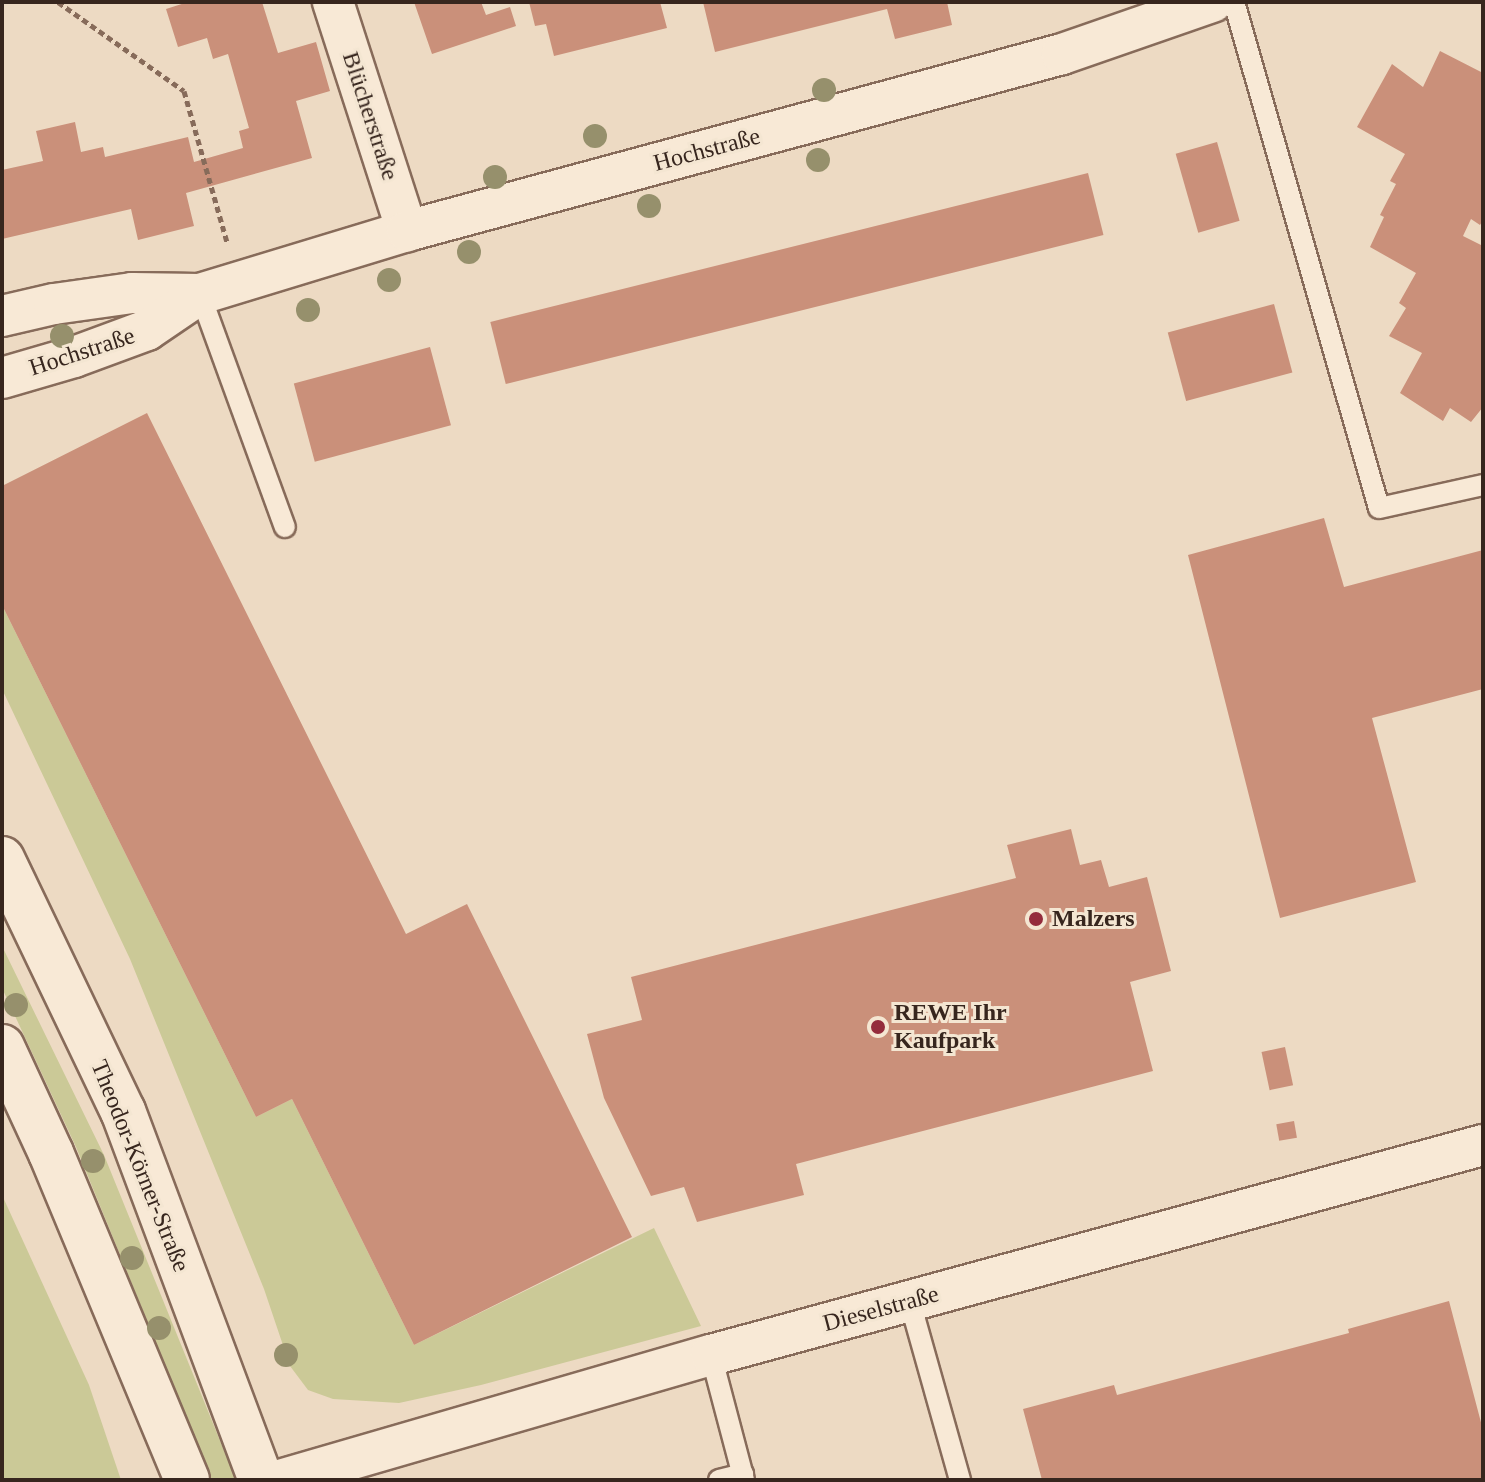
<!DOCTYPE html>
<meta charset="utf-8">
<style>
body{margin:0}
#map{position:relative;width:1485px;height:1482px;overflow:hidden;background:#eddac3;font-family:Georgia,serif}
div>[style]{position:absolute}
.green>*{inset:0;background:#cbc997}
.building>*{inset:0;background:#ca907a;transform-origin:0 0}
.path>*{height:5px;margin-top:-2.5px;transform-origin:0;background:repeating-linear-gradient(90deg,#876b5a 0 6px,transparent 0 10px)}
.roads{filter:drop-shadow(2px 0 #876b5a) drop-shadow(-2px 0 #876b5a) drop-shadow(0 2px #876b5a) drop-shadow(0 -2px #876b5a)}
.service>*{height:20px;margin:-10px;padding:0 10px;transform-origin:10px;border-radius:10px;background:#f8e9d6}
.minor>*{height:40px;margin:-20px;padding:0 20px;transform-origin:20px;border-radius:20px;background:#f8e9d6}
.secondary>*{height:44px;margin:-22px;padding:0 22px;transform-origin:22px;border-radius:22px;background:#f8e9d6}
.trees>*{width:24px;height:24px;margin:-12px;border-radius:50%;background:#96906c}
.dots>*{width:22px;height:22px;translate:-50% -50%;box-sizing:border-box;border:4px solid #f4e6d2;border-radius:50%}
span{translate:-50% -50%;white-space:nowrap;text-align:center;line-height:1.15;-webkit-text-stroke:6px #f4e6d2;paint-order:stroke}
.street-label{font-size:24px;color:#37261e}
.poi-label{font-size:24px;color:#37261e;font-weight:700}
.left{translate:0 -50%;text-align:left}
.frame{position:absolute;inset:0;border:4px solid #37261e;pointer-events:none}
</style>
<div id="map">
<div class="green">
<div style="clip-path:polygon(2px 605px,256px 1117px,292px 1099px,414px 1345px,654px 1228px,701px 1326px,481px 1385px,399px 1403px,333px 1399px,308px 1390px,290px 1366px,264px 1289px,130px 959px,2px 689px)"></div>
<div style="clip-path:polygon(2px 946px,104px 1155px,236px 1480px,212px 1480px,76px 1147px,2px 988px)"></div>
<div style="clip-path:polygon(2px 1195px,89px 1385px,121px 1480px,2px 1480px)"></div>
</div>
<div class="building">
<div style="clip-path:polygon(188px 2px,262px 2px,278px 53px,316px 42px,330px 91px,296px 101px,312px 158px,186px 193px,194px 226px,138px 240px,131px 209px,2px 239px,2px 170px,43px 161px,36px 131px,75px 122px,81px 152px,103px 147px,105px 157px,188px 137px,194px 162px,243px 148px,239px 131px,249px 128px,228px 54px,213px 59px,207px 38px,178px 47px,166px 9px)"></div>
<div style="clip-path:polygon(414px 2px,481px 2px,486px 15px,510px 7px,516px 26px,432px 54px)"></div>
<div style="clip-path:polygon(529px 2px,660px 2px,667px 28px,554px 56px,546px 24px,535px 26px)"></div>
<div style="clip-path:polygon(703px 2px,947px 2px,952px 25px,895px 39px,887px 9px,715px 52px)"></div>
<div style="clip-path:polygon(1440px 51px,1483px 73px,1483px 220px,1480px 225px,1471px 219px,1463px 236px,1483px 246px,1483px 407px,1471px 422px,1450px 408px,1443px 421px,1400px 393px,1422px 353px,1389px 336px,1406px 308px,1399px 303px,1416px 273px,1370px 247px,1384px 217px,1380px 215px,1396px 184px,1390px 181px,1405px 154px,1357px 127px,1392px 64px,1423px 87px)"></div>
<div style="left:1217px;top:142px;width:82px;height:43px;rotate:74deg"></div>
<div style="left:1088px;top:173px;width:64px;height:616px;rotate:76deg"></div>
<div style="left:1274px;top:304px;width:71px;height:110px;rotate:75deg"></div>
<div style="left:430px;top:347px;width:81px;height:141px;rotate:75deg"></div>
<div style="clip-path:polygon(147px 413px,406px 934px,467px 904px,632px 1237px,414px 1345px,292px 1099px,256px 1117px,2px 605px,2px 486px)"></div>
<div style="clip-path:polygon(1324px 518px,1344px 587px,1483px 550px,1483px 689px,1372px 718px,1416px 882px,1280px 918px,1188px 555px)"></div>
<div style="clip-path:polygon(1071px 829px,1080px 865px,1101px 860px,1109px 887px,1147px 877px,1171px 971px,1130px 982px,1153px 1071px,796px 1164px,804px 1195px,697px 1222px,684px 1187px,651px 1196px,604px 1098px,587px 1034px,642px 1020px,631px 977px,1016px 878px,1007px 845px)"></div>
<div style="left:1285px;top:1047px;width:39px;height:24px;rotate:78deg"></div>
<div style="left:1294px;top:1121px;width:17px;height:18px;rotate:80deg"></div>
<div style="clip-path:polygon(1449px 1301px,1483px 1430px,1483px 1480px,1042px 1480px,1023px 1409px,1114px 1385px,1117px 1395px,1349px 1333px,1348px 1329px)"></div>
</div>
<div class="path">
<div style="left:58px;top:2px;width:154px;rotate:35.2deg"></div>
<div style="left:184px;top:91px;width:157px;rotate:74.1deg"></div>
</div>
<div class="roads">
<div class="service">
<div style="left:1234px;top:2px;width:526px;rotate:74.01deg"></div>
<div style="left:1379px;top:508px;width:107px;rotate:-12.5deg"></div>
<div style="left:200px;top:294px;width:248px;rotate:70deg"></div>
<div style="left:910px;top:1302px;width:185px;rotate:74.3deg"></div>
<div style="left:711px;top:1355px;width:129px;rotate:75.2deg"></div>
<div style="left:719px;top:1480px;width:25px;rotate:-14deg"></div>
</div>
<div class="minor">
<div style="left:333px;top:2px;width:241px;rotate:72.1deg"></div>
<div style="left:2px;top:316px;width:53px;rotate:-13deg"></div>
<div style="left:54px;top:304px;width:79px;rotate:-8deg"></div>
<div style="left:132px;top:293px;width:68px;rotate:0.8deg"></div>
<div style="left:200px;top:294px;width:216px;rotate:-16.9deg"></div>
<div style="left:407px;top:231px;width:678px;rotate:-15.12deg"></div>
<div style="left:1062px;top:54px;width:159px;rotate:-19.1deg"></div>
<div style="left:2px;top:378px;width:75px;rotate:-16.3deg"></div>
<div style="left:74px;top:357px;width:78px;rotate:-20.3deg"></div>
<div style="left:147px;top:330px;width:64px;rotate:-34.2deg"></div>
<div style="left:280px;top:1480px;width:449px;rotate:-16.2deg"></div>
<div style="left:711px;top:1355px;width:800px;rotate:-15.22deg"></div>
</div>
<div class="secondary">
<div style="left:2px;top:859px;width:280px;rotate:64.4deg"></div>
<div style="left:123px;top:1111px;width:394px;rotate:69.5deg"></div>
<div style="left:2px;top:1047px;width:117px;rotate:65.2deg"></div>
<div style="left:51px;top:1153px;width:354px;rotate:67.4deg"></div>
</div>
</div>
<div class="trees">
<div style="left:824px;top:90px"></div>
<div style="left:595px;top:136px"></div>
<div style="left:818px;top:160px"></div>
<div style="left:495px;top:177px"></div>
<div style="left:649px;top:206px"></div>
<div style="left:469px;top:252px"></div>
<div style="left:389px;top:280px"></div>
<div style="left:308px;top:310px"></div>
<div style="left:62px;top:336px"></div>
<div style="left:16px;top:1005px"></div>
<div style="left:93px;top:1161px"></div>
<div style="left:132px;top:1258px"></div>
<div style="left:159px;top:1328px"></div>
<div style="left:286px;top:1355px"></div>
</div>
<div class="dots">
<div style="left:1036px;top:919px;background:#942c3c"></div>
<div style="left:878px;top:1027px;background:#942c3c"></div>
</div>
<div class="street-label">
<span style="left:370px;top:116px;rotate:72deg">Blücherstraße</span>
<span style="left:707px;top:150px;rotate:-15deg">Hochstraße</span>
<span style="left:82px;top:352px;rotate:-18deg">Hochstraße</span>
<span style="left:140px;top:1166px;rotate:68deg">Theodor-Körner-Straße</span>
<span style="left:881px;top:1309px;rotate:-15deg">Dieselstraße</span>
</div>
<div class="poi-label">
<span class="left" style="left:1052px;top:919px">Malzers</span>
<span class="left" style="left:894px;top:1027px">REWE Ihr<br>Kaufpark</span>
</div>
<div class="frame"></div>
</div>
